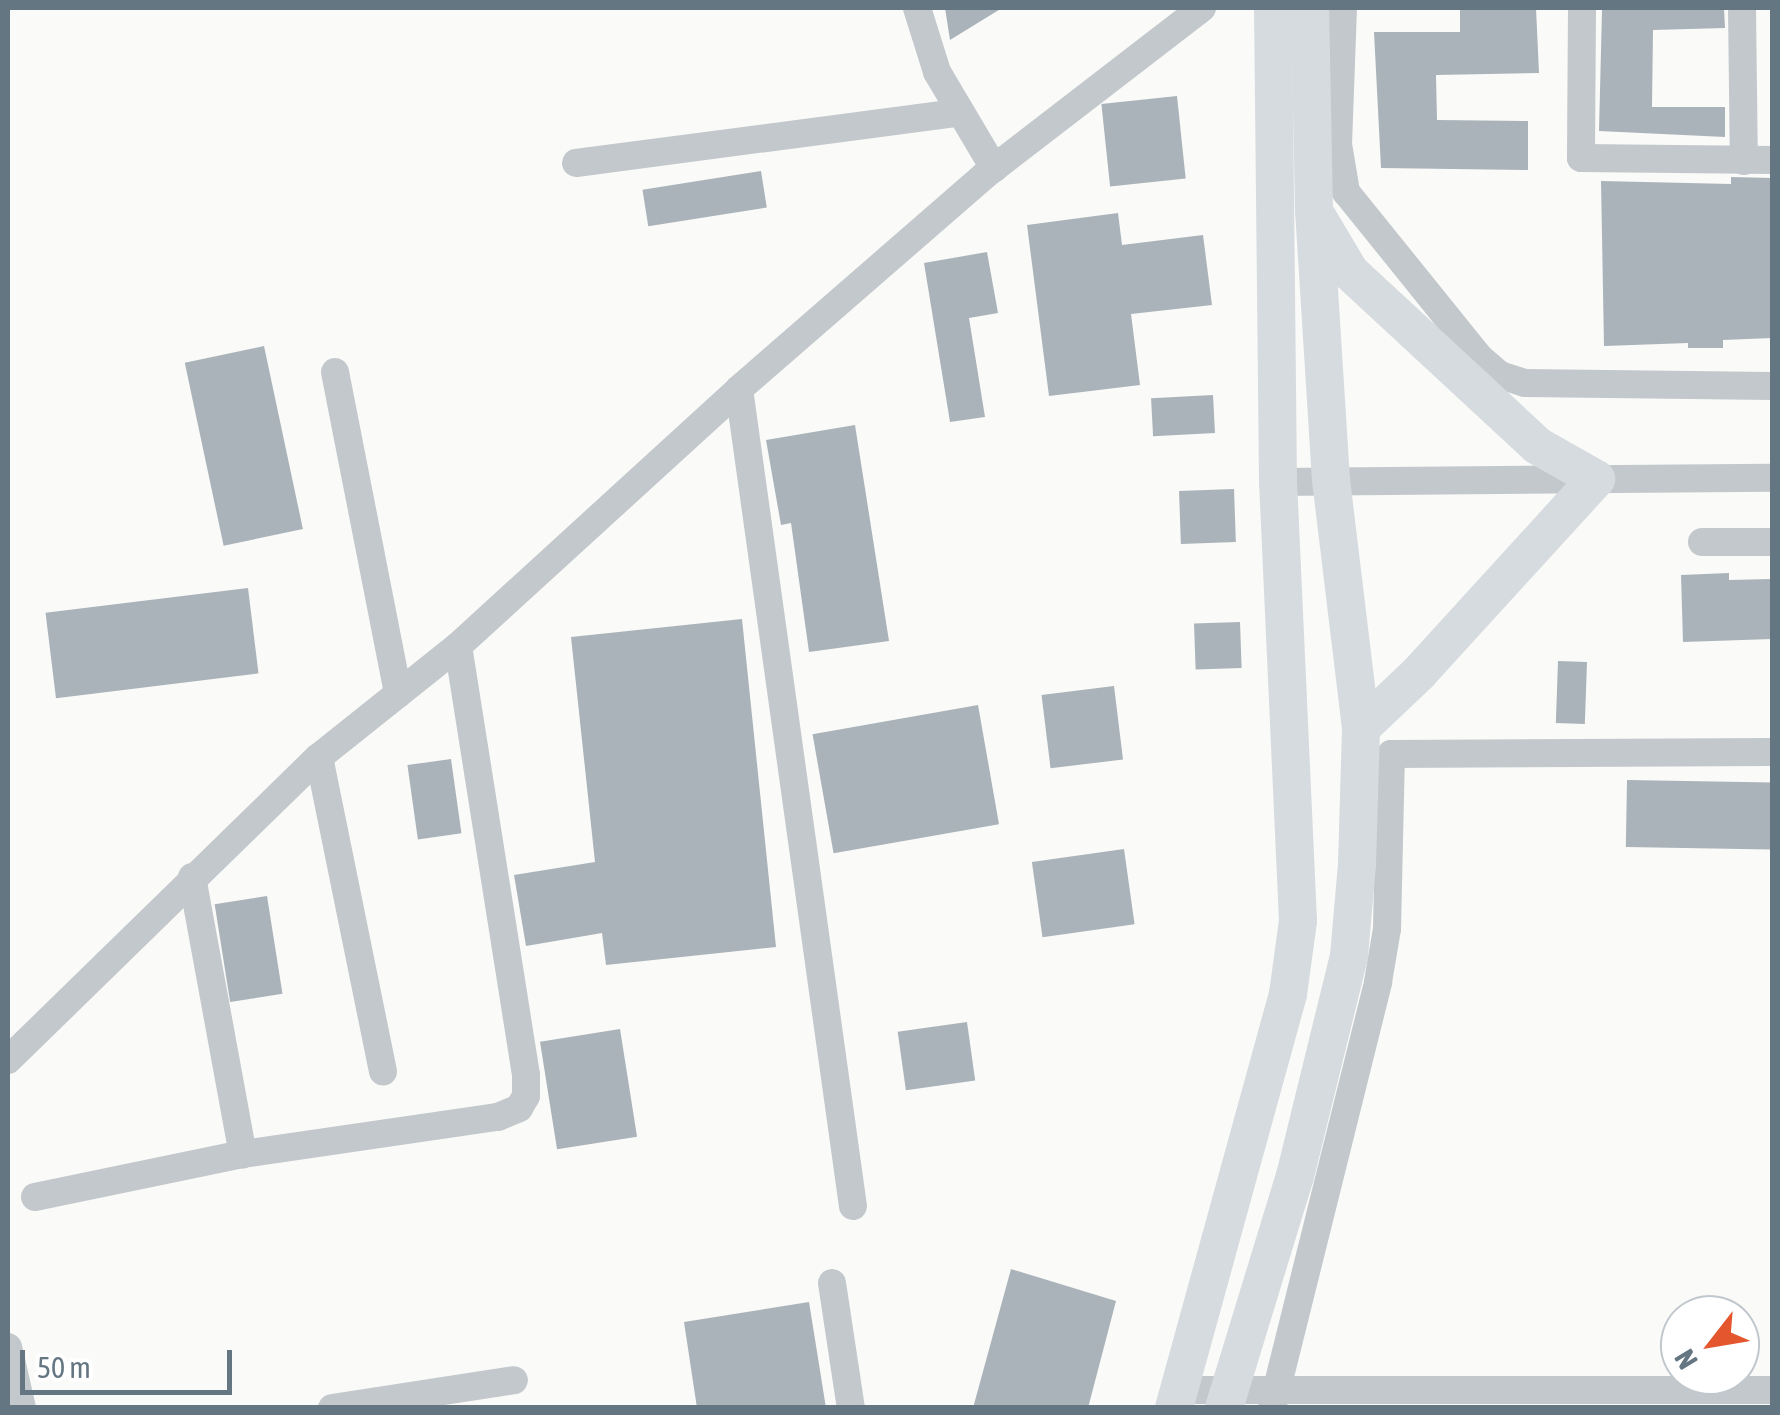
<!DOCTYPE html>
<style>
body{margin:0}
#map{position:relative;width:1780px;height:1415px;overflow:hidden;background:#fafaf8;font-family:"Asap Condensed",sans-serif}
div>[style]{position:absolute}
.building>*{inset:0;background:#aab3b9;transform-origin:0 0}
.minor>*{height:28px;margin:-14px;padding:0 14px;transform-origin:14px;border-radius:14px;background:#c3c8cc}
.major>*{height:38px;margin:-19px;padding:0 19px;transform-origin:19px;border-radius:19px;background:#d6dbdf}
span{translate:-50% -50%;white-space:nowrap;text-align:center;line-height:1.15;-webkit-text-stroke:10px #fff;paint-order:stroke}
.frame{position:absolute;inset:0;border:10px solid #657683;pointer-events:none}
.north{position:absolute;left:1660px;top:1295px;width:100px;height:100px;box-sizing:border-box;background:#fff;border:2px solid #c1c8cd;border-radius:50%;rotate:239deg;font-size:28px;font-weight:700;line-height:40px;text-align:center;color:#657683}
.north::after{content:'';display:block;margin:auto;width:35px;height:45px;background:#e4572e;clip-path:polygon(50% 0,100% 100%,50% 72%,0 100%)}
.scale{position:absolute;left:20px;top:1350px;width:212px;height:45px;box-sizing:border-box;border:5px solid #657683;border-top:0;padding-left:12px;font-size:30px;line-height:35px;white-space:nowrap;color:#657683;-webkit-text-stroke:8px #fff;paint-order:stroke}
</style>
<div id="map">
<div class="building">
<div style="clip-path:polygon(945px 8px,1002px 8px,950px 40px)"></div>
<div style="clip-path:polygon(1460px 8px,1536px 8px,1539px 73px,1436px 75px,1437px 120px,1528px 121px,1528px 170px,1381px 168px,1374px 32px,1460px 32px)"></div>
<div style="clip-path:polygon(1724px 8px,1725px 28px,1653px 30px,1652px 107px,1725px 107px,1725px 137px,1599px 131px,1602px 10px)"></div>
<div style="left:1177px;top:96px;width:83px;height:76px;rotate:84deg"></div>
<div style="left:761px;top:171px;width:37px;height:120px;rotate:81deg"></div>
<div style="clip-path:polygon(1731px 177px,1772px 178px,1772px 338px,1723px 340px,1723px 348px,1688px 348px,1688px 343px,1604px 346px,1601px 181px,1731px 184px)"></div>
<div style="clip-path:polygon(1118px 213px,1122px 245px,1203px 235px,1212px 305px,1131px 314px,1140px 385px,1049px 396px,1027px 225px)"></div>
<div style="clip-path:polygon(987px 252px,998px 313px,969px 318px,985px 417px,950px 422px,924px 263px)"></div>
<div style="left:264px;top:346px;width:187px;height:81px;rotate:78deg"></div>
<div style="left:1213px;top:395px;width:38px;height:62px;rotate:87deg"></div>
<div style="clip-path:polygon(855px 425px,889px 641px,809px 652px,791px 523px,781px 525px,766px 440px)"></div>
<div style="left:1234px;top:489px;width:53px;height:55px;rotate:88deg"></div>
<div style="clip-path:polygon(1729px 573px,1729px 580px,1772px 579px,1772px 639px,1683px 642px,1681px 575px)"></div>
<div style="left:248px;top:588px;width:86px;height:204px;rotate:83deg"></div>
<div style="clip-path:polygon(742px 619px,776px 947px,606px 965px,602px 933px,526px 946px,514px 875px,595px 862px,571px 637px)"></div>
<div style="left:1240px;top:622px;width:46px;height:46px;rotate:88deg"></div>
<div style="left:1558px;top:661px;width:29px;height:62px;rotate:2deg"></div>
<div style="left:1114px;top:686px;width:74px;height:73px;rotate:83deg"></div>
<div style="left:978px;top:705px;width:121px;height:168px;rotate:80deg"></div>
<div style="left:451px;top:759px;width:75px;height:44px;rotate:82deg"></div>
<div style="left:1627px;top:780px;width:145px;height:67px;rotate:1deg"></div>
<div style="left:1124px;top:849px;width:76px;height:93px;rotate:82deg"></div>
<div style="left:267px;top:896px;width:99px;height:53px;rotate:81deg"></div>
<div style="left:967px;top:1022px;width:59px;height:70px;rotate:82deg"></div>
<div style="left:620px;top:1029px;width:109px;height:81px;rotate:81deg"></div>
<div style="clip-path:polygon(1011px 1269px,1116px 1301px,1088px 1408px,973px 1408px)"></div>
<div style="clip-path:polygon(809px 1302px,826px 1408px,697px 1408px,684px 1322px)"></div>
</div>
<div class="minor">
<div style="left:917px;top:8px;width:67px;rotate:72.6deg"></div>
<div style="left:937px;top:72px;width:112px;rotate:59.3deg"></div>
<div style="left:1343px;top:8px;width:136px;rotate:92.1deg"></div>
<div style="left:1338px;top:144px;width:49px;rotate:80.5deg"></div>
<div style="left:1346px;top:192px;width:212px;rotate:51.1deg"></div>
<div style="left:1479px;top:357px;width:28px;rotate:41deg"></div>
<div style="left:1500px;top:375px;width:26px;rotate:18deg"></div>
<div style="left:1525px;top:383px;width:247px;rotate:0.7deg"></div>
<div style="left:1582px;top:8px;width:150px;rotate:90.4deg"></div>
<div style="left:1581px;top:158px;width:191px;rotate:0.6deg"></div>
<div style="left:1742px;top:8px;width:153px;rotate:89.3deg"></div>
<div style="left:576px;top:163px;width:388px;rotate:-7.5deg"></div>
<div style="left:335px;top:372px;width:328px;rotate:78.9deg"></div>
<div style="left:739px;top:389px;width:825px;rotate:82.06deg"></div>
<div style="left:1278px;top:482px;width:494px;rotate:-0.5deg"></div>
<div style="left:1702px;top:542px;width:70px"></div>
<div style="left:319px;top:757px;width:321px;rotate:78.5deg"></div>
<div style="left:192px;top:877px;width:282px;rotate:79.6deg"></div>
<div style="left:8px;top:1060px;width:434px;rotate:-44.3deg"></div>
<div style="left:319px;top:757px;width:178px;rotate:-38.6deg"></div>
<div style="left:458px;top:646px;width:381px;rotate:-42.4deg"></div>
<div style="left:739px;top:389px;width:326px;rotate:-41deg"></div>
<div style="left:985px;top:175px;width:274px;rotate:-37.6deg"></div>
<div style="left:35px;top:1197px;width:212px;rotate:-11.7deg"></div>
<div style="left:243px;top:1154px;width:258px;rotate:-8.3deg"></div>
<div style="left:498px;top:1117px;width:23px;rotate:-23deg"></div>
<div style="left:519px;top:1108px;width:14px;rotate:-60deg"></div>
<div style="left:526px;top:1096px;width:21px;rotate:-90deg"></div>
<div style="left:526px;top:1075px;width:434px;rotate:-99deg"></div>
<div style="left:832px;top:1283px;width:126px;rotate:81.4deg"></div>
<div style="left:8px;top:1347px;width:63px;rotate:77.1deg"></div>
<div style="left:1180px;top:1390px;width:592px"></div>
<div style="left:332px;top:1408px;width:184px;rotate:-8.7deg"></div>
<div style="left:1272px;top:1408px;width:439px;rotate:-76deg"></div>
<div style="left:1378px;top:982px;width:54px;rotate:-80.4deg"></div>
<div style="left:1387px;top:929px;width:175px;rotate:-88.7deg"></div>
<div style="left:1391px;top:754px;width:381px;rotate:-0.3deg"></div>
</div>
<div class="major">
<div style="left:1318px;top:218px;width:63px;rotate:59.3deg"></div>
<div style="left:1350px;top:272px;width:256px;rotate:42.8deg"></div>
<div style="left:1538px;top:446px;width:67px;rotate:29.6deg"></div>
<div style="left:1596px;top:479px;width:263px;rotate:132.4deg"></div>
<div style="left:1419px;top:673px;width:80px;rotate:136.5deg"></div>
<div style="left:1174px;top:1408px;width:429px;rotate:-74.6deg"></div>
<div style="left:1288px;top:994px;width:74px;rotate:-82.2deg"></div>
<div style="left:1298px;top:921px;width:439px;rotate:-92.6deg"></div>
<div style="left:1278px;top:482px;width:474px;rotate:-90.6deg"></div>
<div style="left:1224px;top:1408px;width:243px;rotate:-73deg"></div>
<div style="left:1295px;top:1176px;width:227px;rotate:-76.2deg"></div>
<div style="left:1349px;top:956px;width:92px;rotate:-85deg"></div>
<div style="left:1357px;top:864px;width:136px;rotate:-88.3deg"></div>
<div style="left:1361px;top:728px;width:250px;rotate:-96.9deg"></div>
<div style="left:1331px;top:480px;width:270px;rotate:-93.6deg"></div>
<div style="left:1314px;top:211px;width:203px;rotate:-91.1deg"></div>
</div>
<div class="frame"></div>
<div class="north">N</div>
<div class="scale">50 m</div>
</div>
